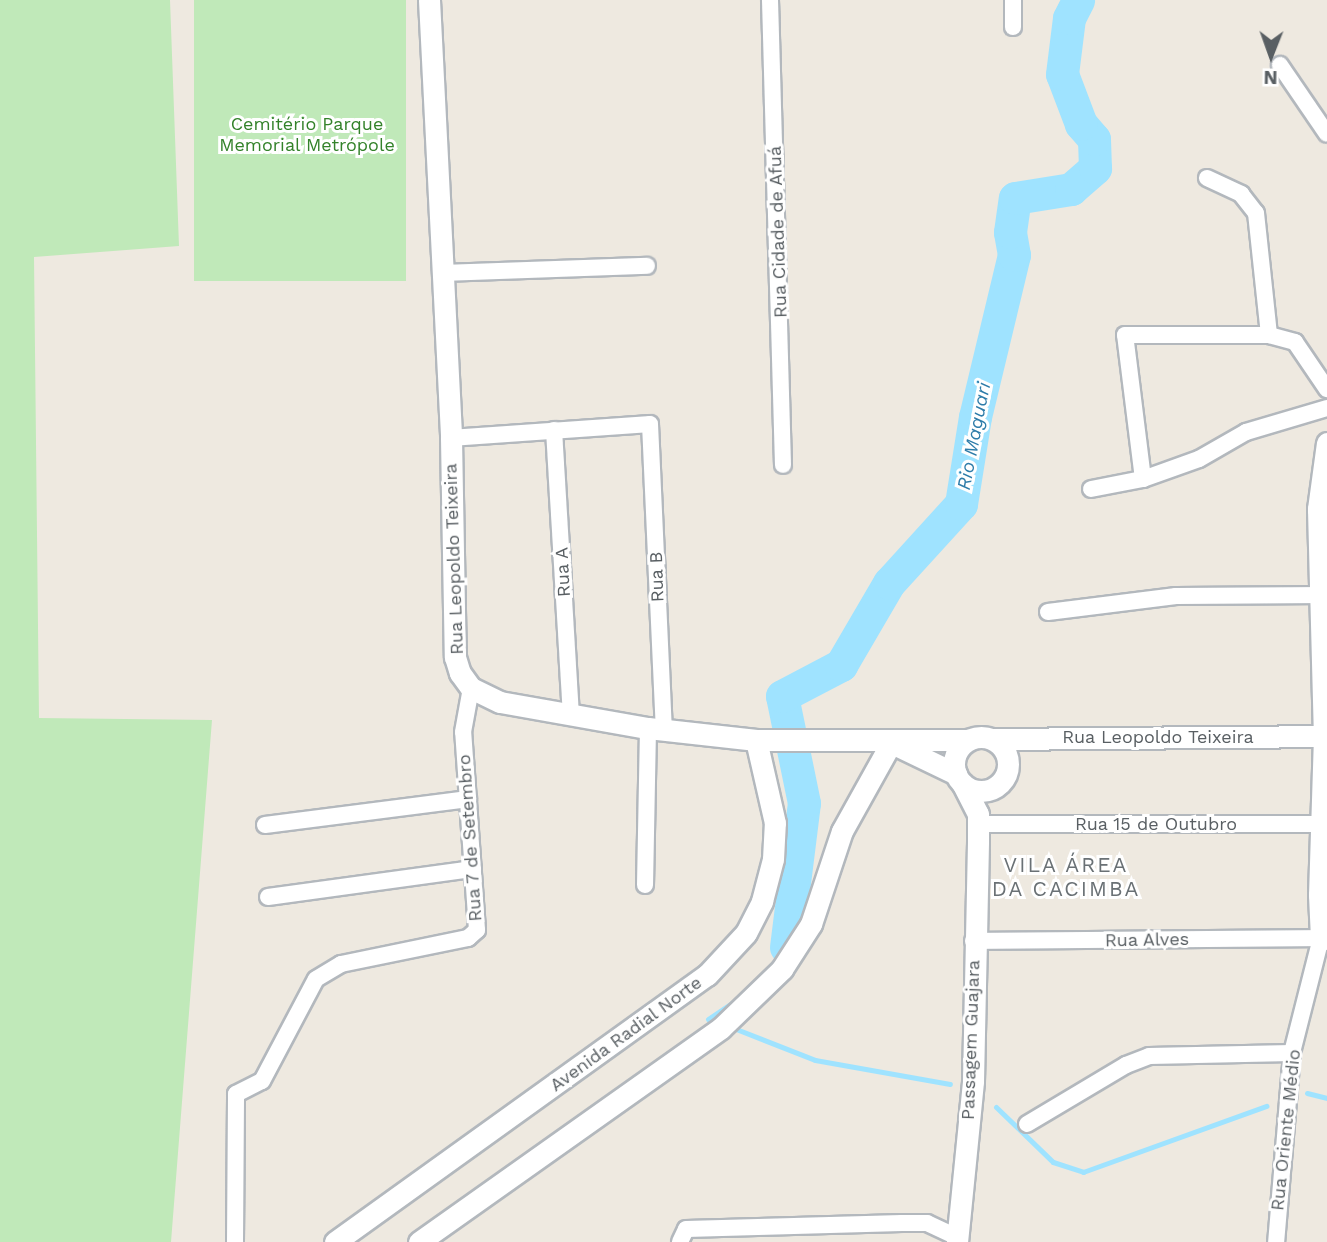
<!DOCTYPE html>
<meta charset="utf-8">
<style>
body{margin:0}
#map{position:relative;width:1327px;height:1242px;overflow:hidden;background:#eee9e0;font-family:"Work Sans",sans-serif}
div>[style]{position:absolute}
.green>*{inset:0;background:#c0e9b9;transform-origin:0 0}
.stream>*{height:5px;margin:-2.5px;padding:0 2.5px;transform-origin:2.5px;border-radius:2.5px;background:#9fe3ff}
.river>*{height:33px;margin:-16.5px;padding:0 16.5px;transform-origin:16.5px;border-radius:16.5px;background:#9fe3ff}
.roads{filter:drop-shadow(2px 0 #b3b8bd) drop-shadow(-2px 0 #b3b8bd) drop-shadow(0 2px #b3b8bd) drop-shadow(0 -2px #b3b8bd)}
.street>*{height:16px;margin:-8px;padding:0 8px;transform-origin:8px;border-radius:8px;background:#fff}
.secondary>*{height:21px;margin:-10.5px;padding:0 10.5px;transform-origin:10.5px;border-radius:10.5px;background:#fff}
.secondary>.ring{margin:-10.5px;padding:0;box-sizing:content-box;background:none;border:21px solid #fff;border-radius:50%}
span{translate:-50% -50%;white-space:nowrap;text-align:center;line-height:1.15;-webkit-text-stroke:6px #fff;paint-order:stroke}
.park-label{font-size:18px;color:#33822a}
.street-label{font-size:18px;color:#595f63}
.water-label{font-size:19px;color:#2e7ca9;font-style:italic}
.quarter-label{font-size:21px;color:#6a7175;letter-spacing:2px}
.north{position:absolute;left:1236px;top:21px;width:70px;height:70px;-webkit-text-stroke:5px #fff;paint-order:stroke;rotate:181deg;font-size:19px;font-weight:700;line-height:28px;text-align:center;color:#595f63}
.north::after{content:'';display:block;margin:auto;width:24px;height:32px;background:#595f63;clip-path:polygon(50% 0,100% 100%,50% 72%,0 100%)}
</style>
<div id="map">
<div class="green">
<div style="clip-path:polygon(0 0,170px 0,179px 246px,34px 257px,39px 718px,212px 720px,171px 1242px,0 1242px)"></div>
<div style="left:194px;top:0;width:212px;height:281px"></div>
</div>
<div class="stream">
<div style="left:708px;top:1019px;width:34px;rotate:-34deg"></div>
<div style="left:731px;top:1027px;width:90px;rotate:21.4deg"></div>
<div style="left:815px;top:1060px;width:137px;rotate:10.1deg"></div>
<div style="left:1307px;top:1093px;width:21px;rotate:14deg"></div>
<div style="left:996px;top:1107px;width:79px;rotate:44deg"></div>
<div style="left:1053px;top:1162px;width:32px;rotate:18deg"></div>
<div style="left:1083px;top:1172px;width:195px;rotate:-19.8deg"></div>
</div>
<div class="river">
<div style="left:786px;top:947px;width:145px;rotate:-82.9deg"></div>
<div style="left:804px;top:803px;width:109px;rotate:-101.6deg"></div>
<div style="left:782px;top:696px;width:67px;rotate:-27.7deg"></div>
<div style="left:841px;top:665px;width:95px;rotate:-59.7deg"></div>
<div style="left:889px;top:583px;width:107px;rotate:-47.7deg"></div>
<div style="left:961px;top:504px;width:88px;rotate:-80.9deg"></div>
<div style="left:975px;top:417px;width:167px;rotate:-76.5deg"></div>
<div style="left:1014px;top:255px;width:23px;rotate:-100deg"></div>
<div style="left:1010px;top:232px;width:34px;rotate:-82deg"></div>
<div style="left:1015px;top:198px;width:57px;rotate:-9.1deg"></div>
<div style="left:1071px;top:189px;width:32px;rotate:-41deg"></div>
<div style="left:1095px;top:168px;width:29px;rotate:-92deg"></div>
<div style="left:1094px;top:139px;width:20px;rotate:-131deg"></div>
<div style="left:1081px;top:124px;width:53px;rotate:-110.8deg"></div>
<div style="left:1062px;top:74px;width:56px;rotate:-82.9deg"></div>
<div style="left:1069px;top:18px;width:20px;rotate:-63deg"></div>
</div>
<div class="roads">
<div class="street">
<div style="left:770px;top:0;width:465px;rotate:88.4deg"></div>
<div style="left:1013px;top:27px;width:27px;rotate:-90deg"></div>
<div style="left:1280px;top:65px;width:83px;rotate:55.7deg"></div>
<div style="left:1207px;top:178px;width:38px;rotate:25deg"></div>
<div style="left:1241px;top:194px;width:24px;rotate:52deg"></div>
<div style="left:1256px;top:213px;width:123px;rotate:83.9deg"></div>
<div style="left:443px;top:273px;width:204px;rotate:-2deg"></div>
<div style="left:554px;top:430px;width:285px;rotate:86.6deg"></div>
<div style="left:451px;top:438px;width:199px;rotate:-4deg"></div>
<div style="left:650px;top:424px;width:306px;rotate:87.4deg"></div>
<div style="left:1143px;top:479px;width:145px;rotate:-97.1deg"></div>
<div style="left:1125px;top:335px;width:144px"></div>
<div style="left:1269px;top:335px;width:27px;rotate:15deg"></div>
<div style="left:1295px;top:342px;width:57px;rotate:55.8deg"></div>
<div style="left:1091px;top:489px;width:53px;rotate:-10.9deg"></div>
<div style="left:1143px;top:479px;width:59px;rotate:-19.7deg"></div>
<div style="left:1199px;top:459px;width:54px;rotate:-29.9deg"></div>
<div style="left:1246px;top:432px;width:84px;rotate:-16.5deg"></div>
<div style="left:1048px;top:612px;width:129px;rotate:-7.1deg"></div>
<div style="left:1176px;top:596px;width:151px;rotate:-0.4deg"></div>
<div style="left:989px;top:824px;width:333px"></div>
<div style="left:265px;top:825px;width:205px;rotate:-7.3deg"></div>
<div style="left:645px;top:885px;width:157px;rotate:-88.9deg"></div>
<div style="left:268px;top:897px;width:207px;rotate:-7.8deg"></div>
<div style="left:973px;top:941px;width:348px;rotate:-0.5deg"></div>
<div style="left:1321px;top:938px;width:119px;rotate:104.2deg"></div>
<div style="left:1292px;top:1053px;width:190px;rotate:94.8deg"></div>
<div style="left:1027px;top:1124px;width:115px;rotate:-30.8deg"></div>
<div style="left:1126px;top:1065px;width:25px;rotate:-21deg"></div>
<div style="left:1149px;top:1056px;width:143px;rotate:-1.2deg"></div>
<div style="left:235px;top:1242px;width:148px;rotate:-89.6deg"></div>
<div style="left:236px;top:1094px;width:29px;rotate:-27deg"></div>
<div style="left:262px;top:1081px;width:115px;rotate:-62.1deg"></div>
<div style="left:316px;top:979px;width:29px;rotate:-31deg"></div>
<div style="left:341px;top:964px;width:130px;rotate:-11.6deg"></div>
<div style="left:468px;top:938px;width:12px;rotate:-42deg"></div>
<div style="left:477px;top:930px;width:198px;rotate:-94deg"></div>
<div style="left:463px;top:732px;width:45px;rotate:-79.7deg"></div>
<div style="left:680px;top:1242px;width:14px;rotate:-65deg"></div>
<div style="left:686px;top:1229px;width:216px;rotate:-1.6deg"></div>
<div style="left:902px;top:1223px;width:25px"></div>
<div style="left:927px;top:1223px;width:33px;rotate:25deg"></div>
</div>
<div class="secondary">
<div style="left:429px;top:0;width:439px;rotate:87.1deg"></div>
<div style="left:451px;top:438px;width:219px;rotate:89deg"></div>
<div style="left:455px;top:657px;width:17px;rotate:73deg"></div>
<div style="left:460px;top:673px;width:19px;rotate:54deg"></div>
<div style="left:471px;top:688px;width:32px;rotate:26deg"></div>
<div style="left:500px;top:702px;width:150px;rotate:10deg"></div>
<div style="left:648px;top:728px;width:109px;rotate:6.3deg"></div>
<div style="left:756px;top:740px;width:211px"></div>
<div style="left:1327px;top:443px;width:67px;rotate:97.8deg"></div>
<div style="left:1318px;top:509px;width:227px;rotate:88.5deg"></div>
<div style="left:1324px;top:736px;width:159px;rotate:91.8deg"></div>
<div style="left:1319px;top:895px;width:43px;rotate:87.3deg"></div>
<div style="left:1321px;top:938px;width:6px;rotate:9deg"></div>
<div class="ring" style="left:954px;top:737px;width:33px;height:33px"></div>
<div style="left:993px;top:739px;width:334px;rotate:-0.5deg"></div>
<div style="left:896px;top:745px;width:67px;rotate:25.8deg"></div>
<div style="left:335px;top:1242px;width:458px;rotate:-35.7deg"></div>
<div style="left:707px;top:975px;width:57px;rotate:-47.1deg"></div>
<div style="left:746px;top:933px;width:36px;rotate:-63deg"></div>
<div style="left:762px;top:901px;width:43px;rotate:-75.3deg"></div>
<div style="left:773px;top:859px;width:36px;rotate:-87deg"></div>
<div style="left:775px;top:823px;width:85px;rotate:-102.9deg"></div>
<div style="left:419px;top:1242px;width:370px;rotate:-35.3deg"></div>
<div style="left:721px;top:1028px;width:85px;rotate:-44deg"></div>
<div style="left:782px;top:969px;width:54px;rotate:-57.2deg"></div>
<div style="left:811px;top:924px;width:98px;rotate:-71.6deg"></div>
<div style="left:842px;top:831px;width:101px;rotate:-60.9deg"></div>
<div style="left:957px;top:1242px;width:162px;rotate:-84.3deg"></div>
<div style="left:973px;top:1081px;width:240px;rotate:-88.8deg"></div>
<div style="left:978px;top:841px;width:27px;rotate:-90deg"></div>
<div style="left:978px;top:814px;width:34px;rotate:-117deg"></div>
</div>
</div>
<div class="park-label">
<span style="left:307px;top:135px">Cemitério Parque<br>Memorial Metrópole</span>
</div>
<div class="street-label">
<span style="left:778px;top:232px;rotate:-92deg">Rua Cidade de Afuá</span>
<span style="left:454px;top:559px;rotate:-92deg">Rua Leopoldo Teixeira</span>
<span style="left:563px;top:572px;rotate:-93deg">Rua A</span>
<span style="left:657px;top:577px;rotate:-92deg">Rua B</span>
<span style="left:1158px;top:737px">Rua Leopoldo Teixeira</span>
<span style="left:1156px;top:824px">Rua 15 de Outubro</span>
<span style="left:470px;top:838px;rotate:-94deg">Rua 7 de Setembro</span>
<span style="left:1147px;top:940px;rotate:-1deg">Rua Alves</span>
<span style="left:626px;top:1034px;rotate:-36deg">Avenida Radial Norte</span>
<span style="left:971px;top:1040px;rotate:-88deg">Passagem Guajara</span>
<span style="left:1286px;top:1130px;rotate:-84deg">Rua Oriente Médio</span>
</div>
<div class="water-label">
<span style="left:974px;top:436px;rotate:-79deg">Rio Maguari</span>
</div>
<div class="quarter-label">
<span style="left:1066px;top:877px">VILA ÁREA<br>DA CACIMBA</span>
</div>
<div class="north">N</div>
</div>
